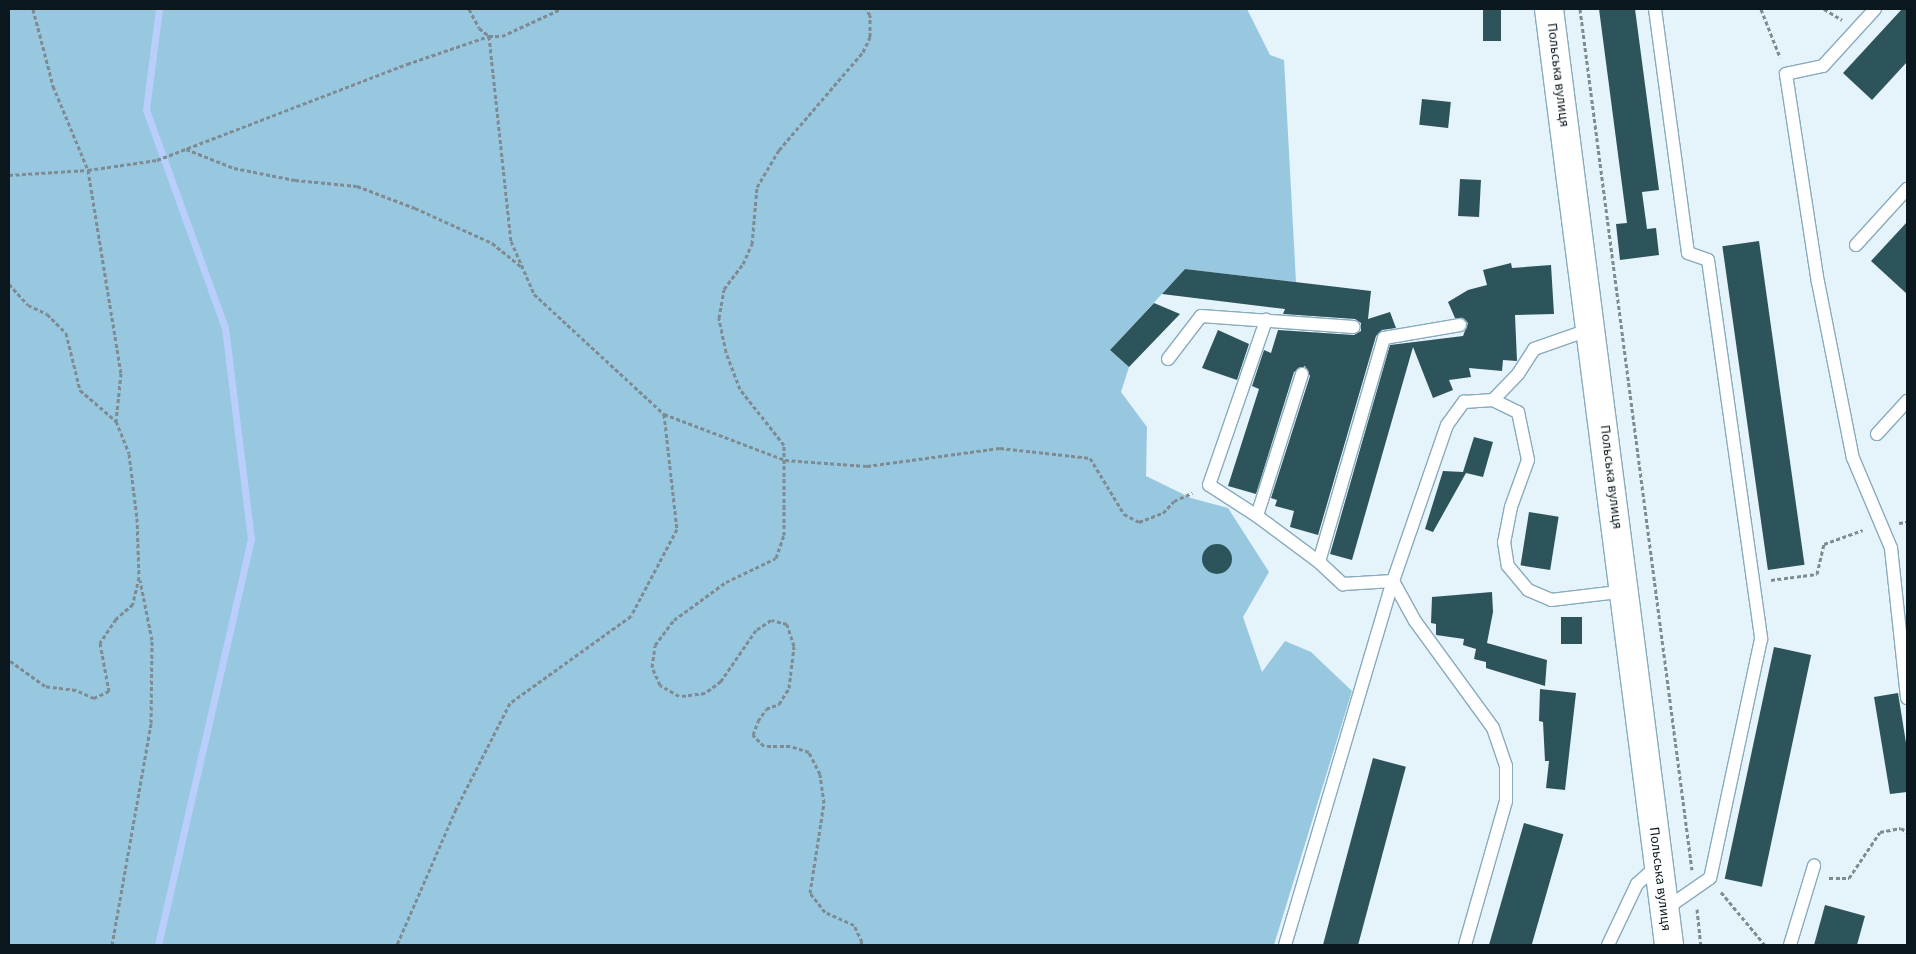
<!DOCTYPE html>
<meta charset="utf-8">
<style>
body{margin:0}
#map{position:relative;width:1916px;height:954px;overflow:hidden;background:#e5f3fb;font-family:"Source Sans 3",sans-serif}
div>[style]{position:absolute}
.green>*{inset:0;background:#97c8e0}
.stream>*{height:7px;margin:-3.5px;padding:0 3.5px;transform-origin:3.5px;border-radius:3.5px;background:#bacefb}
.building>*{inset:0;background:#2d545b;transform-origin:0 0}
.round{border-radius:50%}
.path>*{height:3px;margin-top:-1.5px;transform-origin:0;background:repeating-linear-gradient(90deg,#7e8b92 0 4px,transparent 0 6.5px)}
.roads{filter:drop-shadow(1px 0 #88abbd) drop-shadow(-1px 0 #88abbd) drop-shadow(0 1px #88abbd) drop-shadow(0 -1px #88abbd)}
.service>*{height:12px;margin:-6px;padding:0 6px;transform-origin:6px;border-radius:6px;background:#fff}
.tertiary>*{height:28px;margin:-14px;padding:0 14px;transform-origin:14px;border-radius:14px;background:#fff}
span{translate:-50% -50%;white-space:nowrap;text-align:center;line-height:1.15;-webkit-text-stroke:5px #fff;paint-order:stroke}
.street-label{font-size:14px;color:#0a171d}
.frame{position:absolute;inset:0;border:10px solid #0a171d;pointer-events:none}
</style>
<div id="map">
<div class="green">
<div style="clip-path:polygon(9px 9px,1247px 9px,1270px 55px,1284px 60px,1296px 282px,1185px 269px,1110px 350px,1129px 367px,1121px 392px,1147px 427px,1146px 476px,1191px 498px,1228px 508px,1269px 572px,1243px 617px,1262px 672px,1285px 641px,1311px 652px,1352px 691px,1274px 945px,9px 945px)"></div>
</div>
<div class="stream">
<div style="left:158px;top:945px;width:417px;rotate:-77.1deg"></div>
<div style="left:251px;top:539px;width:213px;rotate:-97deg"></div>
<div style="left:225px;top:328px;width:232px;rotate:-109.9deg"></div>
<div style="left:146px;top:110px;width:102px;rotate:-82.7deg"></div>
</div>
<div class="building">
<div style="left:1483px;top:9px;width:18px;height:32px"></div>
<div style="clip-path:polygon(1599px 9px,1635px 9px,1659px 190px,1642px 192px,1647px 229px,1656px 228px,1659px 255px,1620px 260px,1616px 224px,1627px 223px)"></div>
<div style="clip-path:polygon(1902px 9px,1907px 9px,1907px 62px,1872px 100px,1843px 73px)"></div>
<div style="left:1422px;top:99px;width:29px;height:26px;rotate:6deg"></div>
<div style="left:1460px;top:179px;width:21px;height:37px;rotate:3deg"></div>
<div style="clip-path:polygon(1907px 222px,1907px 294px,1871px 261px)"></div>
<div style="left:1759px;top:241px;width:327px;height:37px;rotate:82deg"></div>
<div style="clip-path:polygon(1511px 263px,1512px 268px,1551px 265px,1554px 314px,1515px 315px,1517px 361px,1503px 360px,1502px 371px,1469px 368px,1471px 377px,1449px 380px,1453px 390px,1433px 398px,1413px 347px,1352px 560px,1330px 554px,1390px 345px,1463px 336px,1468px 323px,1463px 318px,1455px 318px,1448px 302px,1468px 290px,1487px 285px,1483px 270px)"></div>
<div style="clip-path:polygon(1185px 269px,1371px 291px,1368px 319px,1390px 312px,1396px 328px,1382px 330px,1376px 336px,1318px 535px,1290px 527px,1294px 511px,1275px 506px,1277px 500px,1271px 498px,1310px 376px,1305px 366px,1294px 372px,1256px 494px,1228px 486px,1259px 389px,1252px 386px,1264px 350px,1271px 353px,1278px 330px,1354px 335px,1361px 331px,1361px 323px,1355px 319px,1283px 314px,1285px 309px,1162px 294px)"></div>
<div style="clip-path:polygon(1154px 303px,1180px 314px,1129px 367px,1110px 350px)"></div>
<div style="clip-path:polygon(1218px 330px,1249px 344px,1237px 380px,1202px 368px)"></div>
<div style="clip-path:polygon(1474px 437px,1493px 442px,1483px 477px,1466px 473px,1433px 532px,1425px 529px,1443px 471px,1463px 472px)"></div>
<div style="left:1529px;top:512px;width:30px;height:54px;rotate:9deg"></div>
<div class="round" style="left:1202px;top:544px;width:30px;height:30px"></div>
<div style="clip-path:polygon(1492px 592px,1493px 612px,1487px 643px,1547px 660px,1545px 686px,1486px 668px,1486px 662px,1474px 659px,1476px 649px,1463px 645px,1464px 639px,1436px 635px,1436px 624px,1431px 623px,1432px 597px)"></div>
<div style="left:1561px;top:617px;width:21px;height:27px"></div>
<div style="left:1774px;top:647px;width:38px;height:237px;rotate:12deg"></div>
<div style="clip-path:polygon(1540px 689px,1576px 693px,1565px 790px,1546px 788px,1549px 761px,1545px 761px,1543px 722px,1539px 721px)"></div>
<div style="clip-path:polygon(1898px 693px,1907px 749px,1907px 792px,1890px 794px,1874px 697px)"></div>
<div style="left:1373px;top:758px;width:34px;height:194px;rotate:15deg"></div>
<div style="left:1524px;top:823px;width:41px;height:127px;rotate:16deg"></div>
<div style="clip-path:polygon(1825px 905px,1865px 916px,1857px 945px,1814px 945px)"></div>
</div>
<div class="path">
<div style="left:33px;top:9px;width:80px;rotate:75.4deg"></div>
<div style="left:53px;top:86px;width:91px;rotate:67.4deg"></div>
<div style="left:88px;top:170px;width:206px;rotate:80.8deg"></div>
<div style="left:121px;top:373px;width:48px;rotate:95.9deg"></div>
<div style="left:469px;top:9px;width:21px;rotate:62deg"></div>
<div style="left:479px;top:28px;width:13px;rotate:39deg"></div>
<div style="left:489px;top:36px;width:13px"></div>
<div style="left:502px;top:36px;width:65px;rotate:-24.6deg"></div>
<div style="left:1580px;top:9px;width:868px;rotate:82.59deg"></div>
<div style="left:1761px;top:9px;width:52px;rotate:68.4deg"></div>
<div style="left:1824px;top:9px;width:21px;rotate:31deg"></div>
<div style="left:186px;top:149px;width:52px;rotate:21.6deg"></div>
<div style="left:234px;top:168px;width:62px;rotate:11.1deg"></div>
<div style="left:295px;top:180px;width:62px;rotate:5.5deg"></div>
<div style="left:357px;top:186px;width:62px;rotate:20.8deg"></div>
<div style="left:415px;top:208px;width:85px;rotate:24.4deg"></div>
<div style="left:492px;top:243px;width:38px;rotate:39deg"></div>
<div style="left:9px;top:175px;width:79px;rotate:-3.6deg"></div>
<div style="left:88px;top:170px;width:70px;rotate:-8.2deg"></div>
<div style="left:157px;top:160px;width:268px;rotate:-21deg"></div>
<div style="left:407px;top:64px;width:87px;rotate:-18.9deg"></div>
<div style="left:489px;top:36px;width:206px;rotate:83.9deg"></div>
<div style="left:511px;top:241px;width:58px;rotate:66.5deg"></div>
<div style="left:534px;top:294px;width:177px;rotate:42.7deg"></div>
<div style="left:664px;top:414px;width:116px;rotate:83.6deg"></div>
<div style="left:677px;top:529px;width:98px;rotate:117.9deg"></div>
<div style="left:631px;top:616px;width:149px;rotate:144.3deg"></div>
<div style="left:510px;top:703px;width:119px;rotate:117deg"></div>
<div style="left:456px;top:809px;width:148px;rotate:113.5deg"></div>
<div style="left:9px;top:284px;width:28px;rotate:48deg"></div>
<div style="left:28px;top:305px;width:21px;rotate:25deg"></div>
<div style="left:47px;top:314px;width:27px;rotate:45deg"></div>
<div style="left:66px;top:333px;width:59px;rotate:76.2deg"></div>
<div style="left:80px;top:390px;width:48px;rotate:40.7deg"></div>
<div style="left:116px;top:421px;width:35px;rotate:68deg"></div>
<div style="left:129px;top:454px;width:64px;rotate:82.9deg"></div>
<div style="left:137px;top:518px;width:59px;rotate:88.1deg"></div>
<div style="left:139px;top:577px;width:28px;rotate:103deg"></div>
<div style="left:133px;top:604px;width:23px;rotate:139deg"></div>
<div style="left:116px;top:619px;width:29px;rotate:124deg"></div>
<div style="left:100px;top:643px;width:49px;rotate:79.4deg"></div>
<div style="left:109px;top:691px;width:17px;rotate:155deg"></div>
<div style="left:94px;top:698px;width:20px;rotate:-156deg"></div>
<div style="left:76px;top:690px;width:31px;rotate:-173deg"></div>
<div style="left:45px;top:686px;width:44px;rotate:-144.2deg"></div>
<div style="left:664px;top:414px;width:129px;rotate:20.8deg"></div>
<div style="left:785px;top:460px;width:82px;rotate:4.2deg"></div>
<div style="left:867px;top:466px;width:134px;rotate:-7.7deg"></div>
<div style="left:1000px;top:448px;width:91px;rotate:6.3deg"></div>
<div style="left:1090px;top:458px;width:66px;rotate:58.7deg"></div>
<div style="left:1124px;top:514px;width:17px;rotate:28deg"></div>
<div style="left:1139px;top:522px;width:26px;rotate:-21deg"></div>
<div style="left:1163px;top:513px;width:16px;rotate:-47deg"></div>
<div style="left:1174px;top:501px;width:20px;rotate:-24deg"></div>
<div style="left:1899px;top:523px;width:8px;rotate:-7deg"></div>
<div style="left:1771px;top:580px;width:46px;rotate:-7.4deg"></div>
<div style="left:1817px;top:574px;width:31px;rotate:-77deg"></div>
<div style="left:1824px;top:544px;width:41px;rotate:-19.7deg"></div>
<div style="left:1829px;top:878px;width:20px"></div>
<div style="left:1849px;top:878px;width:55px;rotate:-56deg"></div>
<div style="left:1880px;top:832px;width:21px;rotate:-11deg"></div>
<div style="left:1901px;top:828px;width:7px;rotate:34deg"></div>
<div style="left:1721px;top:892px;width:69px;rotate:50.3deg"></div>
<div style="left:1697px;top:909px;width:36px;rotate:84deg"></div>
<div style="left:112px;top:945px;width:225px;rotate:-80deg"></div>
<div style="left:151px;top:723px;width:83px;rotate:-89.3deg"></div>
<div style="left:152px;top:640px;width:61px;rotate:-101.3deg"></div>
<div style="left:860px;top:945px;width:4px;rotate:-56deg"></div>
<div style="left:862px;top:942px;width:19px;rotate:-115deg"></div>
<div style="left:854px;top:925px;width:32px;rotate:-156deg"></div>
<div style="left:825px;top:912px;width:24px;rotate:-128deg"></div>
<div style="left:810px;top:893px;width:91px;rotate:-81.2deg"></div>
<div style="left:824px;top:803px;width:29px;rotate:-98deg"></div>
<div style="left:820px;top:774px;width:25px;rotate:-117deg"></div>
<div style="left:809px;top:752px;width:20px;rotate:-162deg"></div>
<div style="left:790px;top:746px;width:26px;rotate:180deg"></div>
<div style="left:764px;top:746px;width:16px;rotate:-135deg"></div>
<div style="left:753px;top:735px;width:15px;rotate:-70deg"></div>
<div style="left:758px;top:721px;width:14px;rotate:-56deg"></div>
<div style="left:766px;top:709px;width:14px;rotate:-21deg"></div>
<div style="left:779px;top:704px;width:19px;rotate:-58deg"></div>
<div style="left:789px;top:688px;width:42px;rotate:-83.2deg"></div>
<div style="left:794px;top:646px;width:23px;rotate:-108deg"></div>
<div style="left:787px;top:624px;width:16px;rotate:-166deg"></div>
<div style="left:771px;top:620px;width:18px;rotate:146deg"></div>
<div style="left:756px;top:630px;width:62px;rotate:124.5deg"></div>
<div style="left:721px;top:681px;width:20px;rotate:143deg"></div>
<div style="left:705px;top:693px;width:26px;rotate:173deg"></div>
<div style="left:679px;top:696px;width:22px;rotate:-150deg"></div>
<div style="left:660px;top:685px;width:20px;rotate:-114deg"></div>
<div style="left:652px;top:667px;width:22px;rotate:-82deg"></div>
<div style="left:655px;top:645px;width:31px;rotate:-53deg"></div>
<div style="left:674px;top:620px;width:64px;rotate:-36.2deg"></div>
<div style="left:726px;top:582px;width:55px;rotate:-25.6deg"></div>
<div style="left:776px;top:558px;width:24px;rotate:-71deg"></div>
<div style="left:784px;top:535px;width:90px;rotate:-90deg"></div>
<div style="left:784px;top:445px;width:71px;rotate:-128.2deg"></div>
<div style="left:740px;top:389px;width:40px;rotate:-111deg"></div>
<div style="left:726px;top:352px;width:35px;rotate:-102deg"></div>
<div style="left:719px;top:318px;width:29px;rotate:-80deg"></div>
<div style="left:724px;top:289px;width:31px;rotate:-53deg"></div>
<div style="left:743px;top:264px;width:22px;rotate:-66deg"></div>
<div style="left:752px;top:244px;width:57px;rotate:-85deg"></div>
<div style="left:757px;top:187px;width:43px;rotate:-59.3deg"></div>
<div style="left:779px;top:150px;width:129px;rotate:-49.4deg"></div>
<div style="left:863px;top:52px;width:17px;rotate:-65deg"></div>
<div style="left:870px;top:37px;width:22px;rotate:-90deg"></div>
<div style="left:870px;top:15px;width:7px;rotate:-124deg"></div>
</div>
<div class="roads">
<div class="service">
<div style="left:1655px;top:9px;width:246px;rotate:82.3deg"></div>
<div style="left:1688px;top:253px;width:21px;rotate:19deg"></div>
<div style="left:1708px;top:260px;width:383px;rotate:82deg"></div>
<div style="left:1761px;top:639px;width:244px;rotate:102deg"></div>
<div style="left:1710px;top:878px;width:56px;rotate:145.2deg"></div>
<div style="left:1875px;top:9px;width:77px;rotate:132.4deg"></div>
<div style="left:1823px;top:66px;width:38px;rotate:168deg"></div>
<div style="left:1786px;top:74px;width:210px;rotate:81.3deg"></div>
<div style="left:1818px;top:282px;width:179px;rotate:78.8deg"></div>
<div style="left:1853px;top:458px;width:98px;rotate:67.1deg"></div>
<div style="left:1891px;top:548px;width:151px;rotate:83.9deg"></div>
<div style="left:1856px;top:245px;width:76px;rotate:-47.7deg"></div>
<div style="left:1460px;top:325px;width:77px;rotate:170.3deg"></div>
<div style="left:1384px;top:338px;width:233px;rotate:106.2deg"></div>
<div style="left:1319px;top:562px;width:33px;rotate:43deg"></div>
<div style="left:1343px;top:584px;width:50px;rotate:-3.4deg"></div>
<div style="left:1393px;top:581px;width:165px;rotate:-70.9deg"></div>
<div style="left:1447px;top:425px;width:29px;rotate:-54deg"></div>
<div style="left:1464px;top:402px;width:29px;rotate:-4deg"></div>
<div style="left:1493px;top:400px;width:28px;rotate:26deg"></div>
<div style="left:1518px;top:412px;width:49px;rotate:78.2deg"></div>
<div style="left:1528px;top:460px;width:50px;rotate:109.9deg"></div>
<div style="left:1511px;top:507px;width:36px;rotate:101deg"></div>
<div style="left:1504px;top:542px;width:24px;rotate:81deg"></div>
<div style="left:1508px;top:566px;width:31px;rotate:50deg"></div>
<div style="left:1528px;top:590px;width:25px;rotate:23deg"></div>
<div style="left:1551px;top:600px;width:76px;rotate:-6.8deg"></div>
<div style="left:1168px;top:359px;width:54px;rotate:-52.5deg"></div>
<div style="left:1201px;top:316px;width:153px;rotate:4.1deg"></div>
<div style="left:1302px;top:374px;width:149px;rotate:107.6deg"></div>
<div style="left:1257px;top:516px;width:77px;rotate:36.6deg"></div>
<div style="left:1493px;top:400px;width:36px;rotate:-46deg"></div>
<div style="left:1518px;top:374px;width:30px;rotate:-57deg"></div>
<div style="left:1534px;top:349px;width:60px;rotate:-19.3deg"></div>
<div style="left:1877px;top:434px;width:45px;rotate:-47.7deg"></div>
<div style="left:1257px;top:516px;width:57px;rotate:-147.1deg"></div>
<div style="left:1209px;top:485px;width:175px;rotate:-70.9deg"></div>
<div style="left:1393px;top:581px;width:46px;rotate:61.2deg"></div>
<div style="left:1415px;top:621px;width:132px;rotate:53.9deg"></div>
<div style="left:1493px;top:728px;width:40px;rotate:71.1deg"></div>
<div style="left:1506px;top:766px;width:35px;rotate:90deg"></div>
<div style="left:1506px;top:801px;width:150px;rotate:105.9deg"></div>
<div style="left:1285px;top:945px;width:380px;rotate:-73.5deg"></div>
<div style="left:1608px;top:945px;width:68px;rotate:-64.6deg"></div>
<div style="left:1637px;top:884px;width:27px;rotate:-42deg"></div>
<div style="left:1790px;top:945px;width:83px;rotate:-73.1deg"></div>
</div>
<div class="tertiary">
<div style="left:1549px;top:9px;width:944px;rotate:82.69deg"></div>
</div>
</div>
<div class="street-label">
<span style="left:1558px;top:75px;rotate:83deg">Польська вулиця</span>
<span style="left:1611px;top:477px;rotate:83deg">Польська вулиця</span>
<span style="left:1660px;top:879px;rotate:83deg">Польська вулиця</span>
</div>
<div class="frame"></div>
</div>
